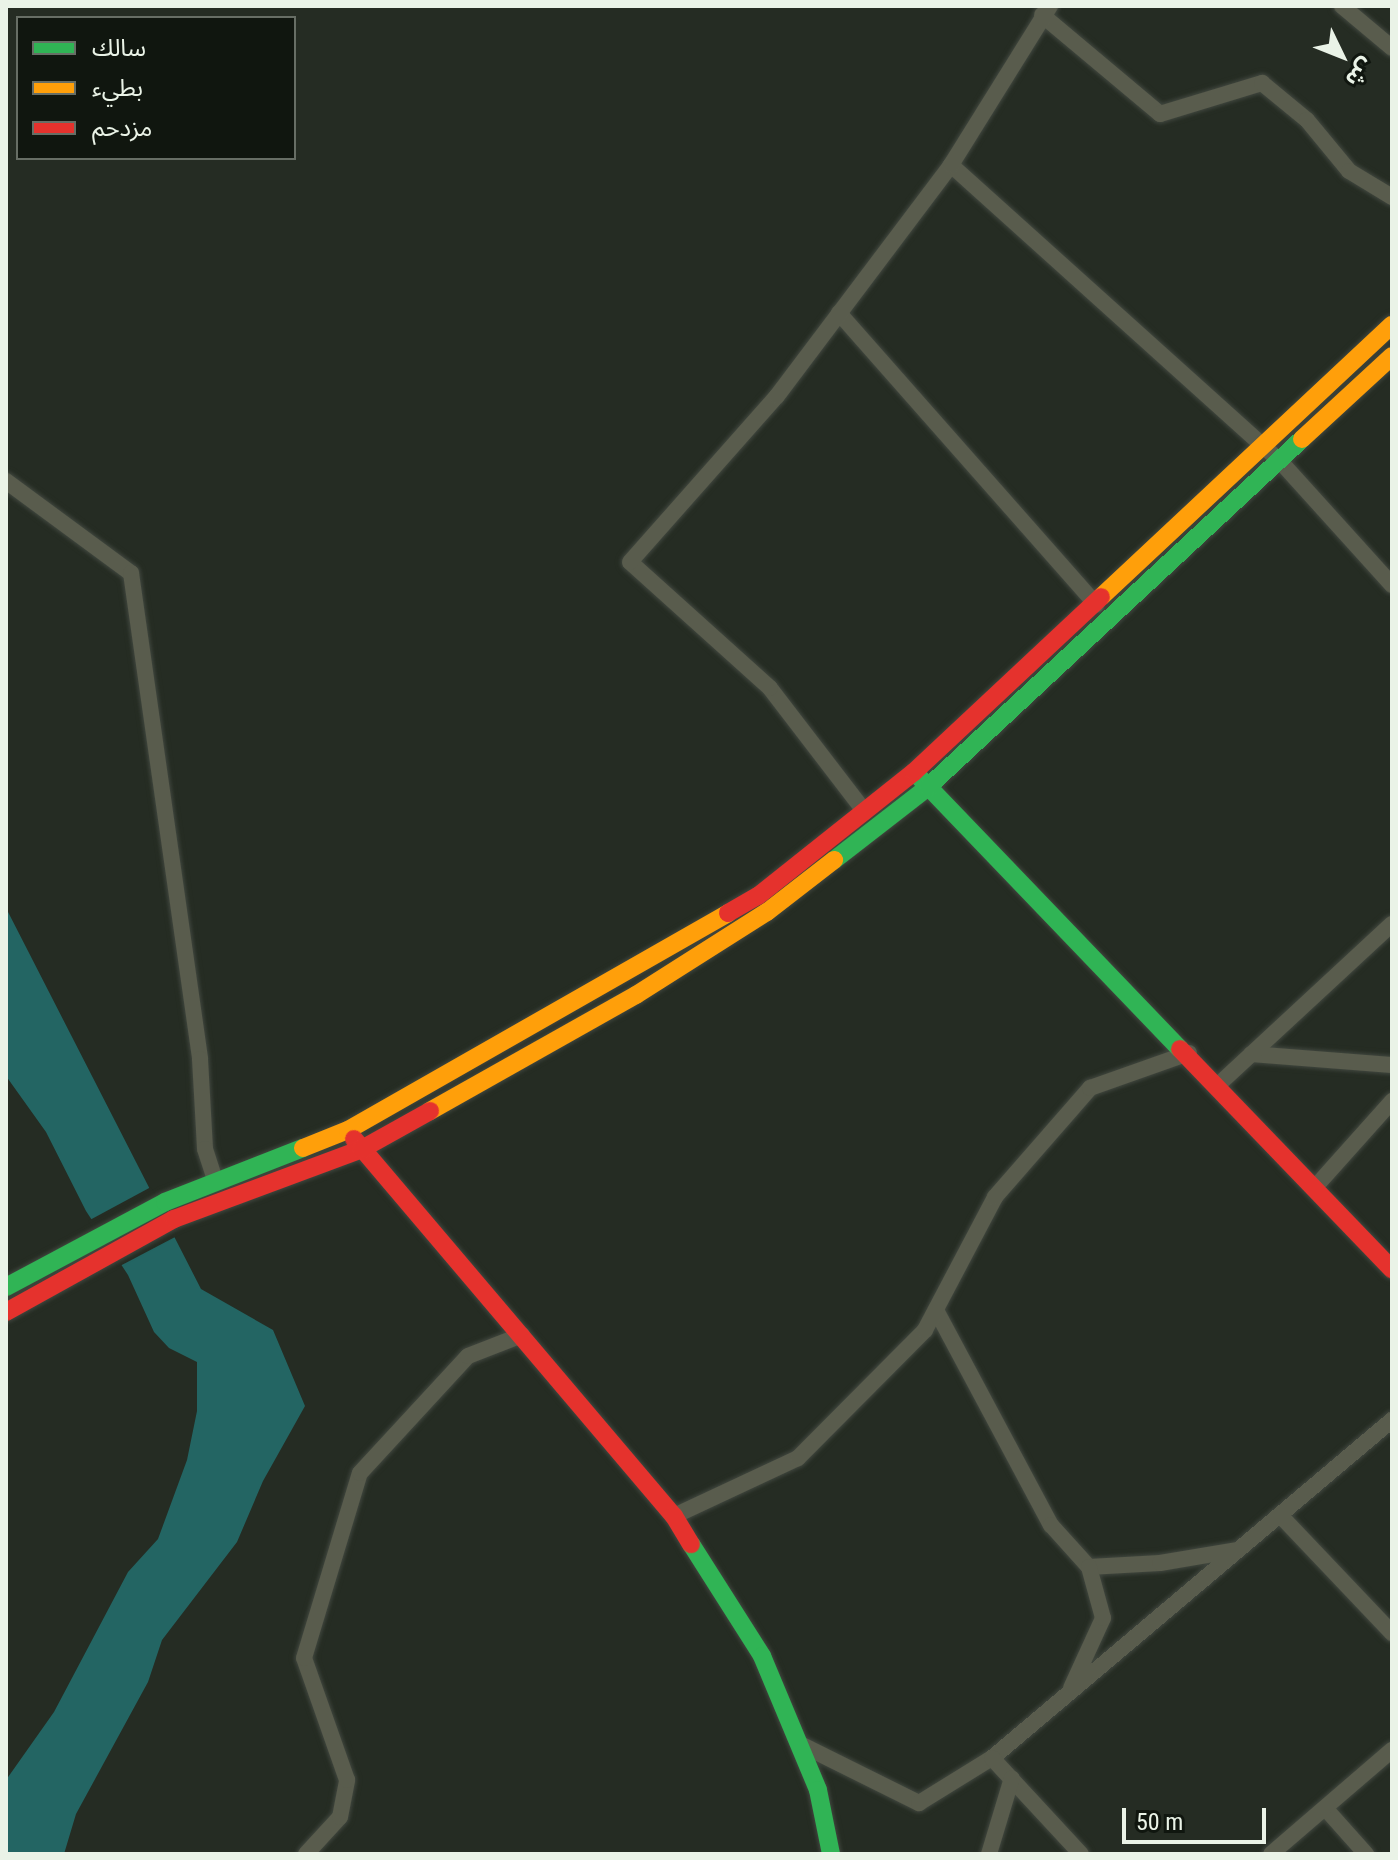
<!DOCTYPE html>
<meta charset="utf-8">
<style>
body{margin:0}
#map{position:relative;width:1398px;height:1860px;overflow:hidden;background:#252c23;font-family:"Roboto Condensed","Noto Sans Arabic",sans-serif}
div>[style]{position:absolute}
.water>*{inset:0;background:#236563}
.pier>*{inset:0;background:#252c23}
.roads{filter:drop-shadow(0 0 2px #41473f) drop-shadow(0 0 2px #41473f)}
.street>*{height:16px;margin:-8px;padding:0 8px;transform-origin:8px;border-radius:8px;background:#595c4d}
.fast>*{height:18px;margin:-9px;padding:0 9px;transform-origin:9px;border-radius:9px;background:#30b455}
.slow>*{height:18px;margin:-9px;padding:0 9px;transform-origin:9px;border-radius:9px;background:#ff9f0a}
.jam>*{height:18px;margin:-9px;padding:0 9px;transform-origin:9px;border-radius:9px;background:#e5322d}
span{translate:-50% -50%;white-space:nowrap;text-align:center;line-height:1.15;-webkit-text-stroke:8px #10160f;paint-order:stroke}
.frame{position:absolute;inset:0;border:8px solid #eaf3e7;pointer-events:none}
.legend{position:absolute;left:16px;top:16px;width:280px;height:144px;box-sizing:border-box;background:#10160f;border:2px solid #676e65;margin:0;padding:10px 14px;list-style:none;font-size:24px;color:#eaf3e7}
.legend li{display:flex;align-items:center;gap:16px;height:40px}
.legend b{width:40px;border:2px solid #676e65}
.north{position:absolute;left:1302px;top:16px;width:80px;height:80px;-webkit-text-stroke:6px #10160f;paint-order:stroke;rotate:133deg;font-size:22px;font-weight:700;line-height:32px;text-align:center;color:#eaf3e7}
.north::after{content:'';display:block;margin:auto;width:28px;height:36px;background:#eaf3e7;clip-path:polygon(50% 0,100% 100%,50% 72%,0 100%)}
.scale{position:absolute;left:1122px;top:1808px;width:144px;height:36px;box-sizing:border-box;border:4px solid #eaf3e7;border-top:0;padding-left:10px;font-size:24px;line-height:28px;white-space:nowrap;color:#eaf3e7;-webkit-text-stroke:6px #10160f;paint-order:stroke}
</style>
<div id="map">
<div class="water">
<div style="clip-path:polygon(6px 908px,201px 1289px,273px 1330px,305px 1406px,263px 1481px,237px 1542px,162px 1640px,148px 1682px,76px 1814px,64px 1854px,6px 1854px,6px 1780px,54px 1712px,128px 1572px,158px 1539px,187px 1460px,197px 1411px,197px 1362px,169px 1348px,154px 1332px,128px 1275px,86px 1211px,46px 1132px,6px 1076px)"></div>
</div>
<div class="pier">
<div style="clip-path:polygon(151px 1187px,177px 1236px,118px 1267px,88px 1221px)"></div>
</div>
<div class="roads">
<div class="street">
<div style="left:1342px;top:6px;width:65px;rotate:40deg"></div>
<div style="left:1042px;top:15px;width:154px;rotate:40deg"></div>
<div style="left:1160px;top:114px;width:107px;rotate:-16.9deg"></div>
<div style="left:1262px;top:83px;width:58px;rotate:39.4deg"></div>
<div style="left:1307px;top:120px;width:66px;rotate:50.5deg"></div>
<div style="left:1349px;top:171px;width:50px;rotate:31.2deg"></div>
<div style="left:951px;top:165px;width:443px;rotate:42deg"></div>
<div style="left:1280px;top:461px;width:167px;rotate:47.9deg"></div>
<div style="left:839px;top:313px;width:389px;rotate:48.6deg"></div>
<div style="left:6px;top:481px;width:155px;rotate:36.4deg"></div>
<div style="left:131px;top:573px;width:491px;rotate:81.9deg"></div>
<div style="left:200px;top:1059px;width:90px;rotate:86.8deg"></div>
<div style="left:205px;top:1149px;width:33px;rotate:72deg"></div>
<div style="left:865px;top:812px;width:156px;rotate:-127.5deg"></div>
<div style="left:770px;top:688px;width:188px;rotate:-138deg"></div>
<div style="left:630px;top:562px;width:222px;rotate:-48.5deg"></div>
<div style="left:777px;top:396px;width:289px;rotate:-53deg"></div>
<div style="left:951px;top:165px;width:187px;rotate:-58.1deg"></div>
<div style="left:1251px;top:1054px;width:141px;rotate:4.5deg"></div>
<div style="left:1218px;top:1085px;width:237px;rotate:-42.8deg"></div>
<div style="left:1317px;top:1185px;width:113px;rotate:-48.2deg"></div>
<div style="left:936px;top:1310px;width:244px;rotate:61.9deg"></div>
<div style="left:1051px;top:1525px;width:57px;rotate:47.9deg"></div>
<div style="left:1089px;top:1567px;width:71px;rotate:-3.2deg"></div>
<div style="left:1160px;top:1563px;width:79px;rotate:-9.5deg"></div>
<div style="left:1280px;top:1515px;width:163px;rotate:46.5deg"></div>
<div style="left:674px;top:1516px;width:137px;rotate:-25.1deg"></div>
<div style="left:798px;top:1458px;width:180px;rotate:-45.2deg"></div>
<div style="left:925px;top:1330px;width:150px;rotate:-62.2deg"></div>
<div style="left:995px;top:1197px;width:145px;rotate:-48.9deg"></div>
<div style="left:1090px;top:1088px;width:105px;rotate:-19.5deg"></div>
<div style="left:1071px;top:1688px;width:77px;rotate:-65.4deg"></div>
<div style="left:1103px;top:1618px;width:53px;rotate:-105.4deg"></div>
<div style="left:802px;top:1745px;width:131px;rotate:26.4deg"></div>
<div style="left:919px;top:1803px;width:86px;rotate:-31.7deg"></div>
<div style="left:992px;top:1758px;width:524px;rotate:-40.2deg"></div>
<div style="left:992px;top:1758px;width:131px;rotate:47.2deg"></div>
<div style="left:1325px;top:1808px;width:62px;rotate:48.3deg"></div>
<div style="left:306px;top:1854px;width:50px;rotate:-47.4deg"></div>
<div style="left:340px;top:1817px;width:38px;rotate:-79deg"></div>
<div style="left:347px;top:1780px;width:129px;rotate:-109.4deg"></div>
<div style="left:304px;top:1658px;width:193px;rotate:-73.2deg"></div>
<div style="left:360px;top:1473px;width:159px;rotate:-47.3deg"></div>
<div style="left:468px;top:1356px;width:58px;rotate:-21.3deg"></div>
<div style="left:989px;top:1854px;width:79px;rotate:-73.2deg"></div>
<div style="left:1271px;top:1854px;width:160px;rotate:-40.7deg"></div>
</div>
<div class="fast">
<div style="left:919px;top:777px;width:377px;rotate:46.2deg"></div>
<div style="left:834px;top:860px;width:119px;rotate:-37.8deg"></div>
<div style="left:928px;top:787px;width:511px;rotate:-42.94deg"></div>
<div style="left:6px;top:1287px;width:180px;rotate:-28.1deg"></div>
<div style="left:165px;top:1202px;width:148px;rotate:-21.4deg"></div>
<div style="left:691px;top:1544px;width:133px;rotate:57.6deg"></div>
<div style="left:762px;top:1656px;width:145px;rotate:67.3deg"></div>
<div style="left:818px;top:1790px;width:65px;rotate:78.5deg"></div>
</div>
<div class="slow">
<div style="left:1302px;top:439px;width:122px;rotate:-42.7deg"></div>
<div style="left:1101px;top:597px;width:398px;rotate:-43.1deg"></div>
<div style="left:430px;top:1111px;width:236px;rotate:-29.4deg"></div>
<div style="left:636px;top:995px;width:155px;rotate:-32.4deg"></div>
<div style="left:767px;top:912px;width:85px;rotate:-37.8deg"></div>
<div style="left:303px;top:1148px;width:48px;rotate:-21.8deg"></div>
<div style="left:348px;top:1130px;width:438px;rotate:-29.7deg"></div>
</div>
<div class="jam">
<div style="left:728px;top:913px;width:34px;rotate:-30deg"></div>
<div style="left:758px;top:896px;width:199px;rotate:-38.5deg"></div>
<div style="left:914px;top:772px;width:256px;rotate:-43.1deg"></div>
<div style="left:1180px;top:1049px;width:306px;rotate:46.1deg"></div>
<div style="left:354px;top:1139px;width:494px;rotate:49.7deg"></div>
<div style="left:674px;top:1516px;width:33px;rotate:59deg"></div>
<div style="left:6px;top:1312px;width:192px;rotate:-29deg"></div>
<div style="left:174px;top:1219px;width:201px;rotate:-20.4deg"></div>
<div style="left:362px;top:1149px;width:78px;rotate:-29.2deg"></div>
</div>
</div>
<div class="frame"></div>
<ul class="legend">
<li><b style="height:10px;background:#30b455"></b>سالك</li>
<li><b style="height:10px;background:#ff9f0a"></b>بطيء</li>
<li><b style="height:10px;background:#e5322d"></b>مزدحم</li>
</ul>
<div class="north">ش</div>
<div class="scale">50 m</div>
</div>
